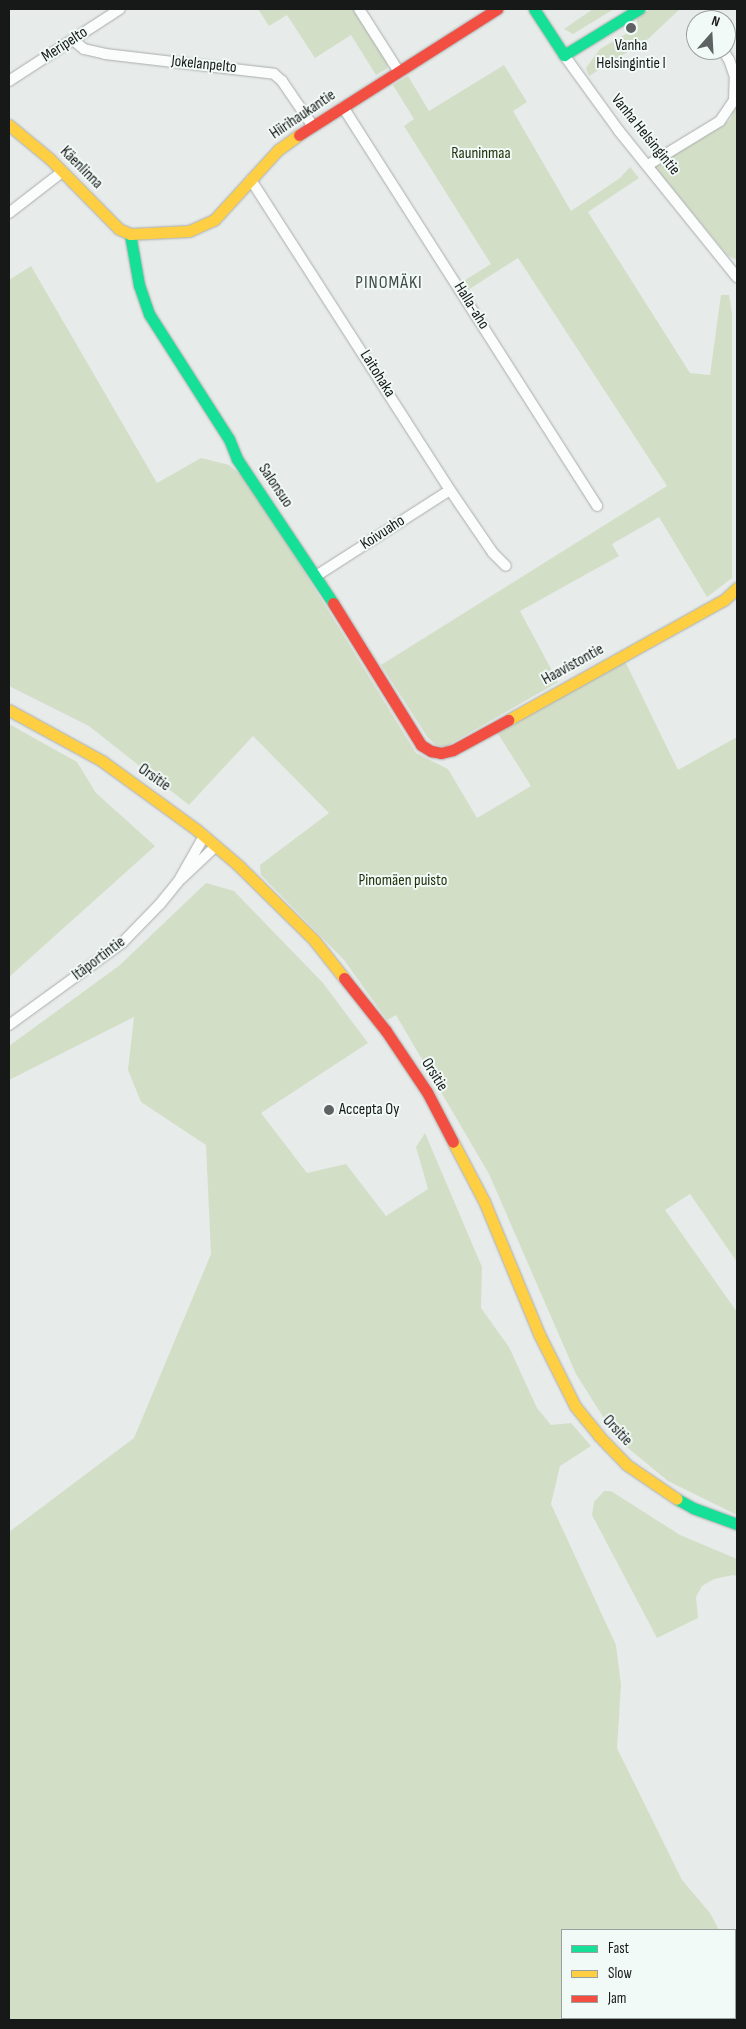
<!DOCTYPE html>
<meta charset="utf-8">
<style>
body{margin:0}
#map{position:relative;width:746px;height:2029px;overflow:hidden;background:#e7ebea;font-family:"Sofia Sans Condensed",sans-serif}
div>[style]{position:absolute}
.green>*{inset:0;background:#d3dec7}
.roads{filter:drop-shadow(0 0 1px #a9adac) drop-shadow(0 0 1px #a9adac)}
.street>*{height:10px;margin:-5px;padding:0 5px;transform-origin:5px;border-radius:5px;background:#fbfcfc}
.fast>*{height:11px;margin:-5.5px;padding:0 5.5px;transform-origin:5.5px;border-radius:5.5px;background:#16e098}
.slow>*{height:11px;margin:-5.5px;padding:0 5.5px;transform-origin:5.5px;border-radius:5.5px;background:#ffcf43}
.jam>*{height:11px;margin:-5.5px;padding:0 5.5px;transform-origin:5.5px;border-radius:5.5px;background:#f24e42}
.dots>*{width:14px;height:14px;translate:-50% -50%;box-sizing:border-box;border:2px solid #f2faf8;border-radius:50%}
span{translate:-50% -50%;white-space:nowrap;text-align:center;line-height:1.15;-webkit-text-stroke:4px #f2faf8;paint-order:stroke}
.street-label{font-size:16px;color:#161918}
.poi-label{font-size:16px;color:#161918}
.left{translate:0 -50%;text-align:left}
.park-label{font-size:16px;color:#24310b}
.neighbourhood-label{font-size:18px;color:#424947;letter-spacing:1px}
.frame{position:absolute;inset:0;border:10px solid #161918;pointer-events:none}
.legend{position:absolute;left:561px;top:1929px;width:175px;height:90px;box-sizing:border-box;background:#f2faf8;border:1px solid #9aa09e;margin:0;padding:6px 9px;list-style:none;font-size:15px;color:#161918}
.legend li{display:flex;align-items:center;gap:10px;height:25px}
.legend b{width:25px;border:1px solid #9aa09e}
.north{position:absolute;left:686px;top:10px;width:50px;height:50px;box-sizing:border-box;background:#f2faf8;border:1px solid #9aa09e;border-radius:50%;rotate:19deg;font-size:14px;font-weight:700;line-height:20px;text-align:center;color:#161918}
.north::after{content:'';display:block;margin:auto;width:18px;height:22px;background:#5f6262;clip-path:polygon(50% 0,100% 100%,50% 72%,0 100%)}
</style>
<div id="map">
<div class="green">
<div style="clip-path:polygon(258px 9px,353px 9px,386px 60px,388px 68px,376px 75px,351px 35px,315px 58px,287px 15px,269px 26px)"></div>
<div style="clip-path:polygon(593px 9px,614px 9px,573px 34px,564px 29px)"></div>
<div style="clip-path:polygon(651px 9px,680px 9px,648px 39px,589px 76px,586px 68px,600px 49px,638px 27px,636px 17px)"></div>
<div style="clip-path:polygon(504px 65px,527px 102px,513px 111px,571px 211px,620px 178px,630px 167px,639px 178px,588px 212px,690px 373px,710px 375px,721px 295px,729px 295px,732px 313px,732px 578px,707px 597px,659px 517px,612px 544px,619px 556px,520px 611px,558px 682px,445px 747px,436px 745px,428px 738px,381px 665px,667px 486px,518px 258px,468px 290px,462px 282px,491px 264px,404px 126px,414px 119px,393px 85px,408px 76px,429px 111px)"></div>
<div style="clip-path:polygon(737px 103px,737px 260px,728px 256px,655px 167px,730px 120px)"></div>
<div style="clip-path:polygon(31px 266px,157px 483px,201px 458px,229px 465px,249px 482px,416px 753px,448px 769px,477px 818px,531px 786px,497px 732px,625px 661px,678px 770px,737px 737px,737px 1262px,690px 1194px,665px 1210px,737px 1312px,737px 1515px,668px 1481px,617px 1439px,576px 1374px,489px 1174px,396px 1015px,387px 1020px,344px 960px,261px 875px,260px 865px,329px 813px,253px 736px,189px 805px,89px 726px,9px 686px,9px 280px)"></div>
<div style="clip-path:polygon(9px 724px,77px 762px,96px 793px,155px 846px,9px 977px)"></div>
<div style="clip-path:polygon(206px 883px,234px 891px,323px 983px,368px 1043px,261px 1113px,307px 1173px,346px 1164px,386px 1216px,428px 1189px,416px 1147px,425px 1133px,482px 1267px,481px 1308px,509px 1347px,537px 1408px,551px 1425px,571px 1423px,591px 1446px,560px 1466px,551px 1504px,616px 1645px,621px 1685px,617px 1748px,682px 1880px,710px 1913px,719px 1930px,562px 1930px,562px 2018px,735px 2018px,735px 1960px,737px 1965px,737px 2020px,9px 2020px,9px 1532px,134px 1438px,211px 1254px,206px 1145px,141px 1102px,128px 1070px,134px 1017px,9px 1080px,9px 1046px,120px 965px)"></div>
<div style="clip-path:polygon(604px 1491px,611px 1491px,680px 1535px,737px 1559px,737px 1576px,733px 1575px,714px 1579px,702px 1586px,696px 1597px,698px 1618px,657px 1638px,592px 1515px,594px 1502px)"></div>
</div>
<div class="roads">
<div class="street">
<div style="left:359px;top:9px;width:75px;rotate:57.6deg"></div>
<div style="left:73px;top:40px;width:14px;rotate:39deg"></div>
<div style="left:84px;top:49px;width:22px;rotate:13deg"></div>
<div style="left:105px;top:54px;width:170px;rotate:6.7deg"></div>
<div style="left:274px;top:74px;width:11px;rotate:41deg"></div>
<div style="left:282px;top:81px;width:53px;rotate:55.7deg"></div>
<div style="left:564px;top:55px;width:94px;rotate:54.1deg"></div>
<div style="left:619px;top:131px;width:188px;rotate:51.1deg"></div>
<div style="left:9px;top:81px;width:132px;rotate:-33deg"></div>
<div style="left:343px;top:107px;width:473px;rotate:57.5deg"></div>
<div style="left:648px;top:165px;width:84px;rotate:-31.4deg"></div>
<div style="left:720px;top:121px;width:25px;rotate:-56deg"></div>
<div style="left:734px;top:100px;width:23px;rotate:-88deg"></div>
<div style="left:735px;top:77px;width:18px;rotate:-109deg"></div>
<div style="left:729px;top:60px;width:12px;rotate:-121deg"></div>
<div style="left:251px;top:180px;width:368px;rotate:57.3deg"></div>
<div style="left:450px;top:490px;width:76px;rotate:55.7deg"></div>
<div style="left:493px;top:553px;width:18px;rotate:45deg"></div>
<div style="left:9px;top:213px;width:67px;rotate:-37.7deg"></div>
<div style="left:316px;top:576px;width:159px;rotate:-32.7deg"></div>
<div style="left:181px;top:879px;width:48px;rotate:-43.3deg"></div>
<div style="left:9px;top:1025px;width:140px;rotate:-36deg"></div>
<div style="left:122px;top:943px;width:54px;rotate:-45.7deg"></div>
<div style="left:160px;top:904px;width:28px;rotate:-51deg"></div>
<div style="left:178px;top:882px;width:53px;rotate:-60.5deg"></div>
</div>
<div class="fast">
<div style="left:534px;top:9px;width:55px;rotate:56.9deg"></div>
<div style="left:564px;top:55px;width:88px;rotate:-31.5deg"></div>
<div style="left:130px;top:234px;width:52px;rotate:80deg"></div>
<div style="left:139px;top:285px;width:31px;rotate:71deg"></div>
<div style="left:149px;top:314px;width:148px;rotate:57.4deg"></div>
<div style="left:229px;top:439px;width:22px;rotate:68deg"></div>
<div style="left:237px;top:459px;width:173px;rotate:56.3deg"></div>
<div style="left:677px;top:1499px;width:18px;rotate:29deg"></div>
<div style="left:693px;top:1508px;width:47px;rotate:20deg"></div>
</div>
<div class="slow">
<div style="left:9px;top:125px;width:53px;rotate:39.7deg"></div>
<div style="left:50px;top:159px;width:98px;rotate:45.4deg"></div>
<div style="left:119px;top:229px;width:12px;rotate:24deg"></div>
<div style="left:130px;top:234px;width:59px;rotate:-2.9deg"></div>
<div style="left:189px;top:231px;width:27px;rotate:-24deg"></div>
<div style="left:214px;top:220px;width:95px;rotate:-47.6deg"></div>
<div style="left:278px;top:150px;width:26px;rotate:-36deg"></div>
<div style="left:9px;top:710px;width:106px;rotate:28.7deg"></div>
<div style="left:102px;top:761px;width:117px;rotate:36deg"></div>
<div style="left:197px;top:830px;width:52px;rotate:40.4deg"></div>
<div style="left:237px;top:864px;width:108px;rotate:44.6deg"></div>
<div style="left:314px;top:940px;width:48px;rotate:51.7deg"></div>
<div style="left:508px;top:720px;width:247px;rotate:-29.1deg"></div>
<div style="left:724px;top:600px;width:18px;rotate:-43deg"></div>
<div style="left:453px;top:1142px;width:67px;rotate:62.3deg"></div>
<div style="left:484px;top:1201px;width:144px;rotate:67.5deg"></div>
<div style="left:539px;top:1334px;width:80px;rotate:63.4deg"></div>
<div style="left:575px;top:1406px;width:38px;rotate:51deg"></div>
<div style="left:599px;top:1436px;width:40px;rotate:46deg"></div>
<div style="left:627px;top:1465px;width:60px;rotate:34.2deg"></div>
</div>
<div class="jam">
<div style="left:299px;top:135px;width:235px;rotate:-32.5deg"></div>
<div style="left:333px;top:603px;width:167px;rotate:58.2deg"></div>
<div style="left:421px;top:745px;width:12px;rotate:31deg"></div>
<div style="left:431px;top:751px;width:10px;rotate:11deg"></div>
<div style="left:441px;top:753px;width:12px;rotate:-14deg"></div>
<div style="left:453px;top:750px;width:63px;rotate:-28.6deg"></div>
<div style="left:344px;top:978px;width:68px;rotate:51.6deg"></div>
<div style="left:386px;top:1031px;width:73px;rotate:56.1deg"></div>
<div style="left:427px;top:1092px;width:56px;rotate:62.5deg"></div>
</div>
</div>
<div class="dots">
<div style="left:631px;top:28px;background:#5f6262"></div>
<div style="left:329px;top:1110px;background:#5f6262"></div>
</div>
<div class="street-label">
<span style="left:65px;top:45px;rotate:-33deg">Meripelto</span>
<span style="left:204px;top:65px;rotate:6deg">Jokelanpelto</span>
<span style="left:303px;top:115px;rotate:-34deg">Hiirihaukantie</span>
<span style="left:645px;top:135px;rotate:51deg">Vanha Helsingintie</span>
<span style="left:81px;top:168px;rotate:45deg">Käenlinna</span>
<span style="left:471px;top:306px;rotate:58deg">Halla-aho</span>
<span style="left:377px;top:374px;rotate:58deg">Laitohaka</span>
<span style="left:275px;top:486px;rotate:56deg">Salonsuo</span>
<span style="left:383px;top:533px;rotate:-33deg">Koivuaho</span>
<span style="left:573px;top:665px;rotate:-29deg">Haavistontie</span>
<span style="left:154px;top:778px;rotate:35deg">Orsitie</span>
<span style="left:99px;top:959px;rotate:-37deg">Itäportintie</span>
<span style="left:434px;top:1075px;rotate:58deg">Orsitie</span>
<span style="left:617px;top:1431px;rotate:47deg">Orsitie</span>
</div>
<div class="poi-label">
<span style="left:631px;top:55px">Vanha<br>Helsingintie I</span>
<span class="left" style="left:339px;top:1110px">Accepta Oy</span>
</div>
<div class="park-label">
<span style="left:481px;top:154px">Rauninmaa</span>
<span style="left:403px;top:881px">Pinomäen puisto</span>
</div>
<div class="neighbourhood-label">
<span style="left:389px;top:283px">PINOMÄKI</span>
</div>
<div class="frame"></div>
<ul class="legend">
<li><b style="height:6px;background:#16e098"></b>Fast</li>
<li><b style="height:6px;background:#ffcf43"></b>Slow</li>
<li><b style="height:6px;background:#f24e42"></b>Jam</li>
</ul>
<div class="north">N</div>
</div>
